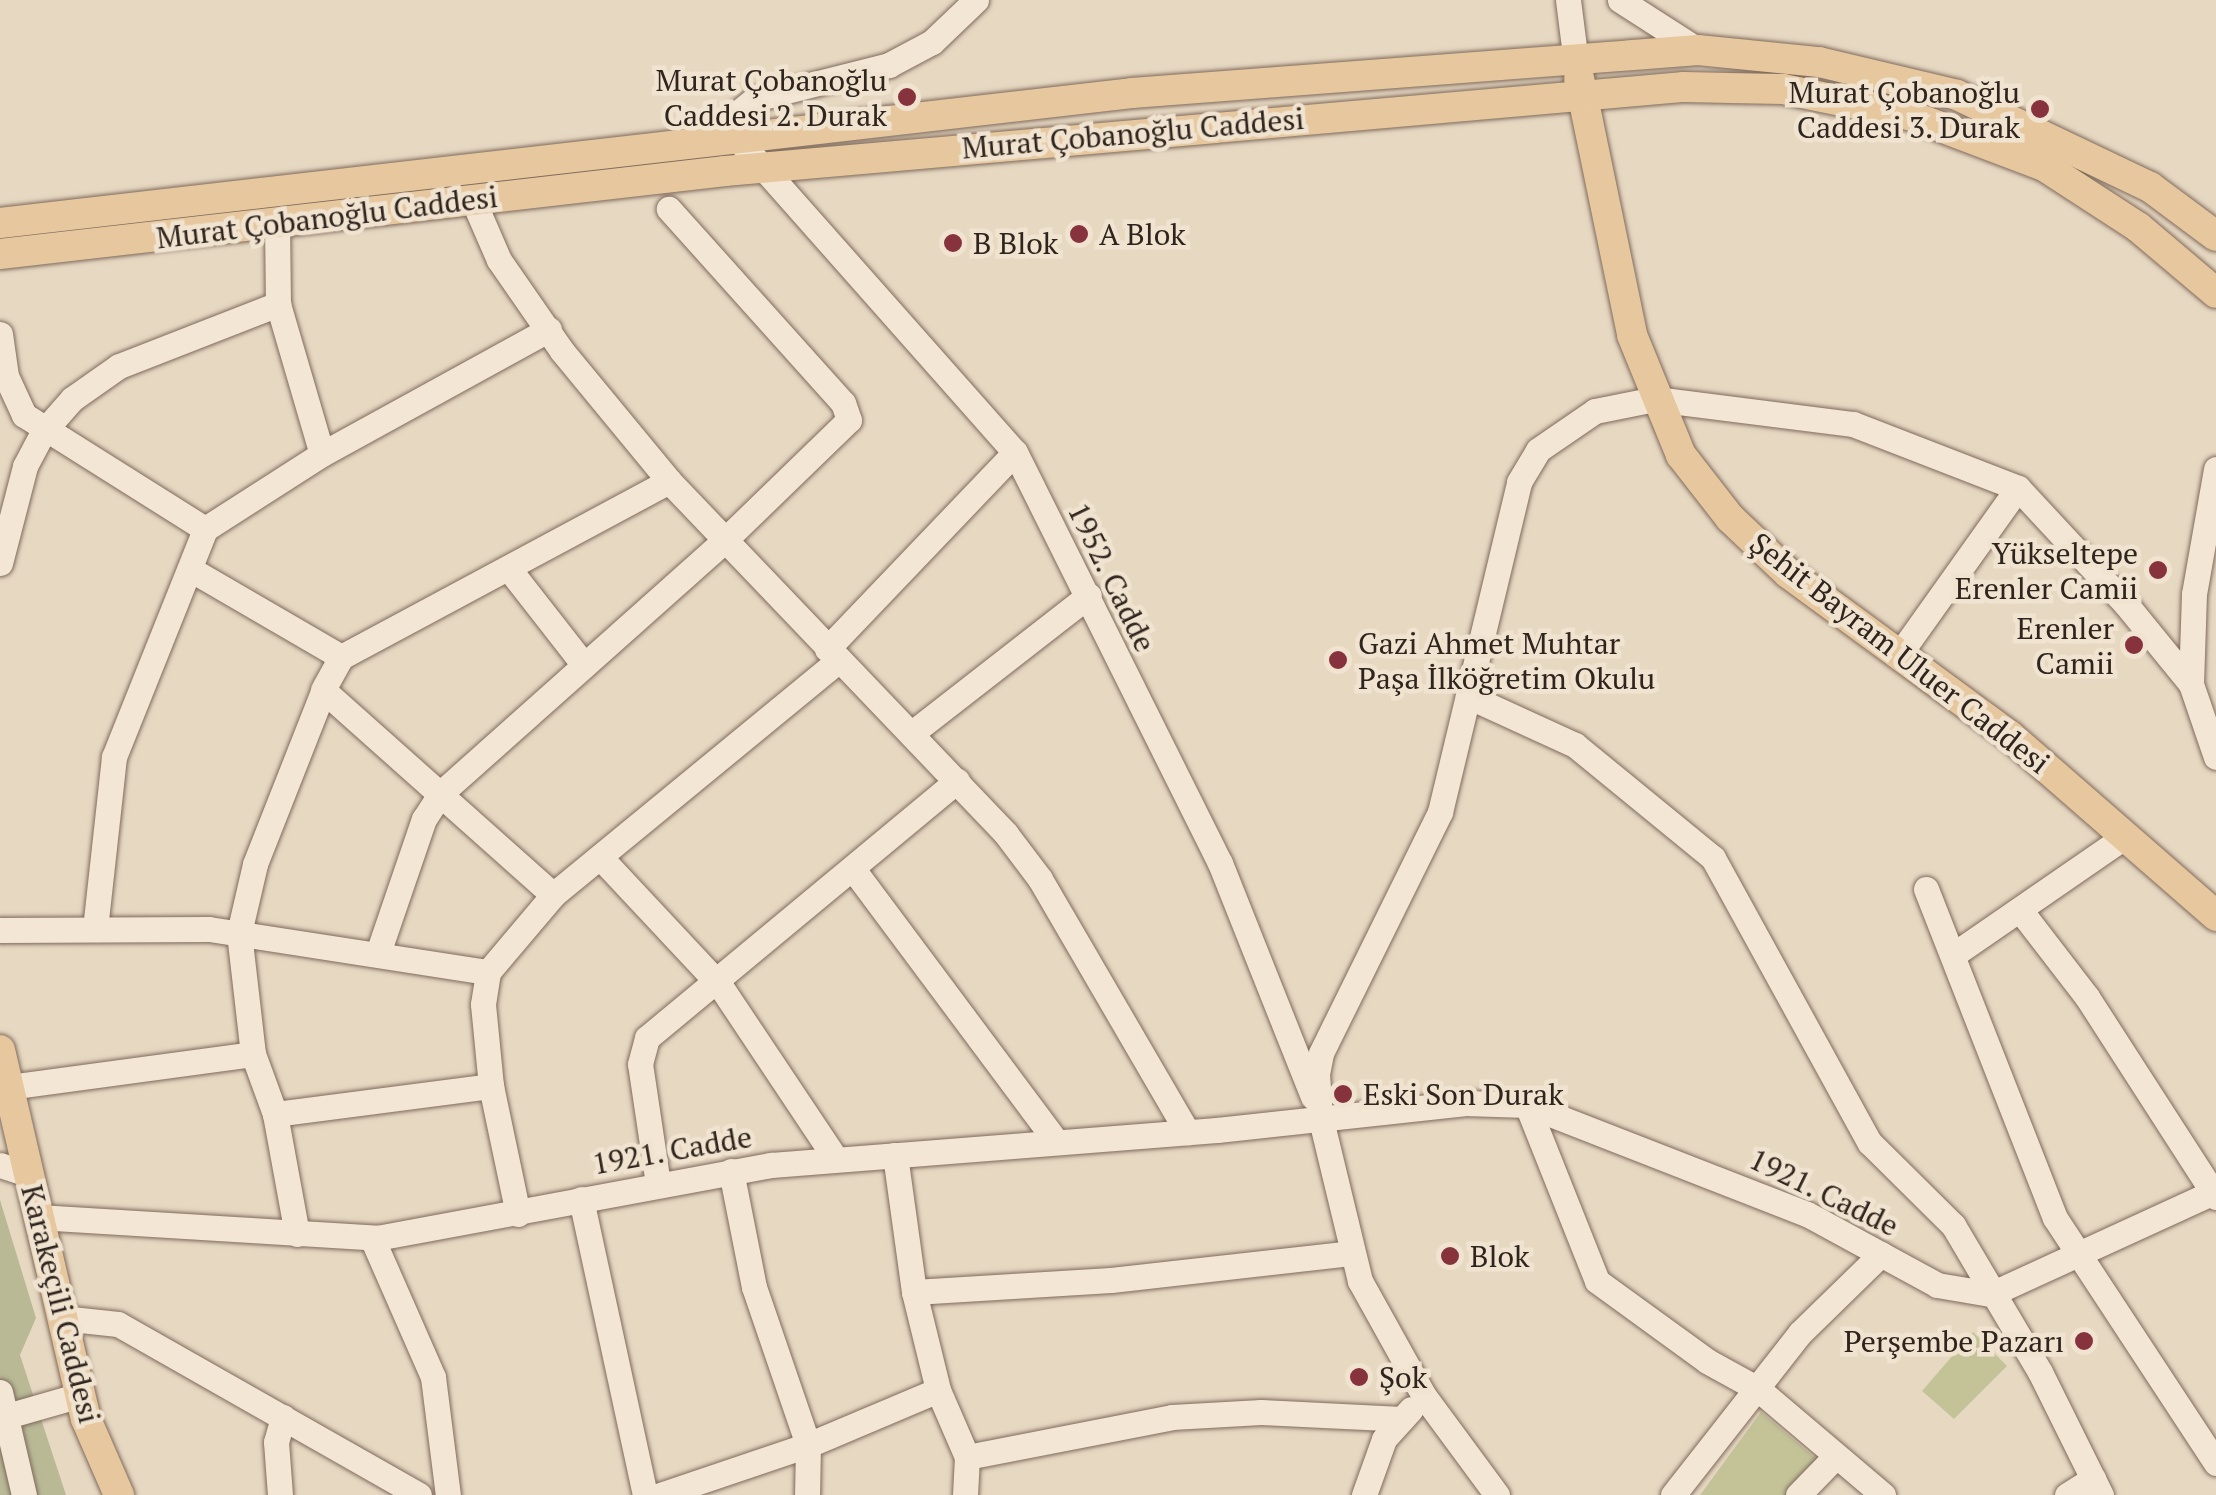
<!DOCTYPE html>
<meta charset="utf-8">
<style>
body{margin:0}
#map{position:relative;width:2216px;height:1495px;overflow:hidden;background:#e7d8c2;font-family:"PT Serif",serif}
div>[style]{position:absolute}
.green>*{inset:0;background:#c4c398}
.cemetery>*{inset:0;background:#b9b996}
.roads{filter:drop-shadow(0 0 2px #7f6a5c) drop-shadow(0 0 2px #7f6a5c)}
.minor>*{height:25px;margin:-12.5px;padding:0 12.5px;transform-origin:12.5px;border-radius:12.5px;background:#f3e6d4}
.major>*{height:30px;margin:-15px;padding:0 15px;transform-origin:15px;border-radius:15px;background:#e6c79e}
.dots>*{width:28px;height:28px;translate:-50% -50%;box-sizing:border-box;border:5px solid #f0e3d0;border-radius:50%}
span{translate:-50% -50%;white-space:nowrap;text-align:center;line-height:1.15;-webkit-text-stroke:9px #f0e3d0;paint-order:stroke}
.poi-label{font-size:30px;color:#30251e}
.right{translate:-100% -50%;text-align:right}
.left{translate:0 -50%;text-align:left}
.street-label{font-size:30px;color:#30251e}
</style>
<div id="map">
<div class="green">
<div style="clip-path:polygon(1973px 1332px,2007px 1366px,1954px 1419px,1922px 1391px)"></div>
<div style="clip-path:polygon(1761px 1412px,1820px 1462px,1788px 1495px,1700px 1495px)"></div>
</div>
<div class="cemetery">
<div style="clip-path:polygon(0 1200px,36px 1318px,20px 1355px,66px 1495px,0 1495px)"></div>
</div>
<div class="roads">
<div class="minor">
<div style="left:976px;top:0;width:61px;rotate:136.3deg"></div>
<div style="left:932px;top:42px;width:49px;rotate:151.9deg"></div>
<div style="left:889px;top:65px;width:138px;rotate:165.8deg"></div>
<div style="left:755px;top:99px;width:27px;rotate:141deg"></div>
<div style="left:734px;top:116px;width:20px;rotate:87deg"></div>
<div style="left:735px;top:136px;width:422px;rotate:48.5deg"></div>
<div style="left:1015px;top:452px;width:459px;rotate:63.5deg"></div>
<div style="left:1220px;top:863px;width:252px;rotate:68.3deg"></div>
<div style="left:1568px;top:0;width:55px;rotate:82.7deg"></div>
<div style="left:1620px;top:0;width:93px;rotate:32.7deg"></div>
<div style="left:473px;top:200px;width:65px;rotate:66.6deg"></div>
<div style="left:499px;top:260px;width:111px;rotate:55.3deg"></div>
<div style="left:562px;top:351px;width:168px;rotate:50.5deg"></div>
<div style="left:669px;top:481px;width:488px;rotate:46.3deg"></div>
<div style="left:1006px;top:834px;width:56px;rotate:52.9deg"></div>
<div style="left:1040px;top:879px;width:293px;rotate:59.8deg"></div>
<div style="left:277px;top:223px;width:81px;rotate:89.3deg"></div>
<div style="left:278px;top:304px;width:156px;rotate:73.7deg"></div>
<div style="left:0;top:334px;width:42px;rotate:81.9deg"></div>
<div style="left:6px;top:376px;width:43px;rotate:65.2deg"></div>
<div style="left:24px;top:415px;width:214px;rotate:32.2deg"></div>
<div style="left:0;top:563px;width:100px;rotate:-75.5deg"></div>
<div style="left:25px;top:466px;width:38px;rotate:-62deg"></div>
<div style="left:43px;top:432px;width:44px;rotate:-48.7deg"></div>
<div style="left:72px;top:399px;width:57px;rotate:-35.1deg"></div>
<div style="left:119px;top:366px;width:171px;rotate:-21.3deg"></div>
<div style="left:190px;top:569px;width:175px;rotate:30.2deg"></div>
<div style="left:509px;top:569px;width:122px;rotate:52deg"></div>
<div style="left:827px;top:649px;width:272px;rotate:-46.3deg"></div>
<div style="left:1898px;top:656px;width:206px;rotate:-54.5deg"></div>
<div style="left:2191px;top:684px;width:90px;rotate:-88.1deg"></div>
<div style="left:2194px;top:594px;width:127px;rotate:-80deg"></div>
<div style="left:323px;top:690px;width:308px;rotate:41.7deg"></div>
<div style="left:1468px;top:696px;width:118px;rotate:24.6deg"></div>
<div style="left:1575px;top:745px;width:178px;rotate:39.3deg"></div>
<div style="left:1713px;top:858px;width:325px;rotate:61.2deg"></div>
<div style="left:1870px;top:1143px;width:117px;rotate:44.7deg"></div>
<div style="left:1953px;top:1225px;width:171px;rotate:59.4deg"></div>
<div style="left:2040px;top:1372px;width:137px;rotate:63.6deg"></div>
<div style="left:912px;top:733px;width:224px;rotate:-37.9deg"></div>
<div style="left:600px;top:857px;width:174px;rotate:46.9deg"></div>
<div style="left:719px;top:984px;width:209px;rotate:56.3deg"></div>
<div style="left:853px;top:869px;width:339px;rotate:53.3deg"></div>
<div style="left:1926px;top:889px;width:353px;rotate:68.6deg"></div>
<div style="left:2055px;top:1218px;width:293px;rotate:56.7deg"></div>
<div style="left:2020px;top:910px;width:110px;rotate:52.4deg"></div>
<div style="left:2087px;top:997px;width:238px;rotate:57.2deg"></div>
<div style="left:95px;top:929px;width:173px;rotate:-83.7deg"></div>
<div style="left:114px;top:757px;width:245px;rotate:-68.2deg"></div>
<div style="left:205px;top:529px;width:139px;rotate:-32.7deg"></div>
<div style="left:322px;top:454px;width:259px;rotate:-28.8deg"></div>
<div style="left:0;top:930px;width:209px;rotate:-0.3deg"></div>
<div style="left:209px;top:929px;width:282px;rotate:8.8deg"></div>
<div style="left:378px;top:953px;width:142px;rotate:-71.1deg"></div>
<div style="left:424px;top:819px;width:31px;rotate:-57deg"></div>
<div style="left:441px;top:793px;width:382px;rotate:-41.7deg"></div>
<div style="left:726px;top:539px;width:171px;rotate:-44.1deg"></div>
<div style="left:849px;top:420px;width:18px;rotate:-109deg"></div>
<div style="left:843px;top:403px;width:261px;rotate:-131.9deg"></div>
<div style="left:1953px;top:955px;width:211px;rotate:-34.6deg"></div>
<div style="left:9px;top:1087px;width:246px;rotate:-7.7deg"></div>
<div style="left:1527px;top:1105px;width:189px;rotate:68.3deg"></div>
<div style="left:1597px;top:1281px;width:136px;rotate:36deg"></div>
<div style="left:1707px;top:1361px;width:58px;rotate:28.8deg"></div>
<div style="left:1758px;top:1389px;width:164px;rotate:40.3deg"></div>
<div style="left:275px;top:1114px;width:218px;rotate:-7.4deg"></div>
<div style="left:895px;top:1155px;width:138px;rotate:82.1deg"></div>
<div style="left:914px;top:1292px;width:101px;rotate:76.2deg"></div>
<div style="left:938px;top:1390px;width:73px;rotate:66.6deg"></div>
<div style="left:967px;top:1457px;width:38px;rotate:93deg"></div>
<div style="left:0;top:1165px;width:29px;rotate:18deg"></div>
<div style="left:731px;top:1171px;width:118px;rotate:78.8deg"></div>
<div style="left:754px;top:1287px;width:167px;rotate:71.1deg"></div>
<div style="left:808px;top:1445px;width:50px;rotate:91.1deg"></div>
<div style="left:658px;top:1184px;width:121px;rotate:-98.5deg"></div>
<div style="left:640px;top:1064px;width:27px;rotate:-75deg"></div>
<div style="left:647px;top:1038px;width:403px;rotate:-39.7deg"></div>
<div style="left:581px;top:1199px;width:303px;rotate:77.8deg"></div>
<div style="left:518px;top:1214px;width:131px;rotate:-101.9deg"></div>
<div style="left:491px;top:1086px;width:82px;rotate:-95.6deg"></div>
<div style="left:483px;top:1004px;width:32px;rotate:-81deg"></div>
<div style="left:488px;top:972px;width:101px;rotate:-49.8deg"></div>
<div style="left:553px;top:895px;width:370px;rotate:-39.4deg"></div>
<div style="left:38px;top:1217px;width:340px;rotate:3.5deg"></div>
<div style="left:377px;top:1238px;width:401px;rotate:-10.5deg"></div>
<div style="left:771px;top:1165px;width:447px;rotate:-4.5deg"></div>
<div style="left:1217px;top:1130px;width:248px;rotate:-6.2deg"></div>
<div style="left:1464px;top:1103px;width:63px;rotate:1.8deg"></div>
<div style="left:1527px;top:1105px;width:300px;rotate:21.3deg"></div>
<div style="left:1807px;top:1214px;width:148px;rotate:28.6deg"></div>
<div style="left:1937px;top:1285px;width:55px;rotate:9.5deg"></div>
<div style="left:1991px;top:1294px;width:247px;rotate:-24.6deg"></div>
<div style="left:297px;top:1234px;width:122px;rotate:-100.4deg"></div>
<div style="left:275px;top:1114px;width:64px;rotate:-110.1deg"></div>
<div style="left:253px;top:1054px;width:122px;rotate:-96.6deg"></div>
<div style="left:239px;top:933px;width:71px;rotate:-76.9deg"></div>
<div style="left:255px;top:864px;width:191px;rotate:-68.5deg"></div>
<div style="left:325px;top:686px;width:33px;rotate:-61deg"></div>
<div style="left:341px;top:657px;width:372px;rotate:-28.2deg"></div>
<div style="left:372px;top:1238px;width:152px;rotate:66.3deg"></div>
<div style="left:433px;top:1377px;width:119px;rotate:82.8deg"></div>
<div style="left:914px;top:1292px;width:197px;rotate:-3.5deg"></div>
<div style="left:1111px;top:1280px;width:241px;rotate:-6.4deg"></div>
<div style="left:62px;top:1318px;width:56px;rotate:6.1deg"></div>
<div style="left:118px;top:1324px;width:346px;rotate:29.6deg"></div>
<div style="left:0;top:1392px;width:106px;rotate:76.9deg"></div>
<div style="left:0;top:1418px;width:83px;rotate:-16deg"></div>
<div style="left:967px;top:1457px;width:209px;rotate:-11deg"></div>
<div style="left:1172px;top:1417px;width:89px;rotate:-3.2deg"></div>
<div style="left:1261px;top:1412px;width:141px;rotate:2.8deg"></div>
<div style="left:280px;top:1495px;width:53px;rotate:-94.3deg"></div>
<div style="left:276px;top:1442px;width:26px;rotate:-74deg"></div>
<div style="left:660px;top:1495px;width:156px;rotate:-18.7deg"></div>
<div style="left:808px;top:1445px;width:141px;rotate:-22.9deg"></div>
<div style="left:1364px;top:1495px;width:59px;rotate:-70.3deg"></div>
<div style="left:1384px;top:1439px;width:40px;rotate:-48deg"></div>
<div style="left:1497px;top:1495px;width:123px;rotate:-126.4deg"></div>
<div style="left:1424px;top:1396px;width:132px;rotate:-119.1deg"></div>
<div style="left:1360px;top:1281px;width:170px;rotate:-103.6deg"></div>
<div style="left:1320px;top:1116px;width:42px;rotate:-94.1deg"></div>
<div style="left:1317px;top:1074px;width:21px;rotate:-79deg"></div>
<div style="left:1321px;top:1053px;width:269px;rotate:-63.7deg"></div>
<div style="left:1440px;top:812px;width:339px;rotate:-76.5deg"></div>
<div style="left:1519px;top:482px;width:37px;rotate:-59deg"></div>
<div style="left:1538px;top:450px;width:69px;rotate:-34.4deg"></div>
<div style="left:1595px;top:411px;width:61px;rotate:-11.3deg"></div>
<div style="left:1655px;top:399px;width:200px;rotate:7.2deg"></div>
<div style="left:1853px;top:424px;width:177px;rotate:21.2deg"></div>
<div style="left:2018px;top:488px;width:157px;rotate:47.1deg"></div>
<div style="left:2125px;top:603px;width:104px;rotate:50.8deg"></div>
<div style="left:2191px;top:684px;width:77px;rotate:71.1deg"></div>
<div style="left:1673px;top:1495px;width:206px;rotate:-51.9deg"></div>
<div style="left:1800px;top:1333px;width:113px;rotate:-44.3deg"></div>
<div style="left:1798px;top:1495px;width:53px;rotate:-45.8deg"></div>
<div style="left:2067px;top:1495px;width:31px;rotate:-32deg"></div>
</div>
<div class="major">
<div style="left:1579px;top:78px;width:262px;rotate:78.3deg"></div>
<div style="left:1632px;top:335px;width:130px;rotate:67.8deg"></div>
<div style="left:1681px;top:455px;width:80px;rotate:52.1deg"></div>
<div style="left:1730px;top:518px;width:80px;rotate:43.5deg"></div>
<div style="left:1788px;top:573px;width:275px;rotate:36.3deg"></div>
<div style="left:2010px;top:736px;width:274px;rotate:41.1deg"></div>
<div style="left:0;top:223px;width:1139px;rotate:-6.55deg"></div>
<div style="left:1132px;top:93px;width:568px;rotate:-4.34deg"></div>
<div style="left:1698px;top:50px;width:122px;rotate:5.7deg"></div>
<div style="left:1819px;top:62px;width:142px;rotate:13.4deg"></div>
<div style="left:1957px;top:95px;width:214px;rotate:25.5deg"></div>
<div style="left:2150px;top:187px;width:82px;rotate:36.6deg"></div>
<div style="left:0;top:254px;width:730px;rotate:-6.53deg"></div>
<div style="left:725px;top:171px;width:963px;rotate:-5.01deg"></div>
<div style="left:1684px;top:87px;width:99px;rotate:1.2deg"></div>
<div style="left:1783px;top:89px;width:129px;rotate:11.7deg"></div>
<div style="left:1909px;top:115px;width:144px;rotate:20.7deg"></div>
<div style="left:2044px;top:166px;width:112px;rotate:33deg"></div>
<div style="left:2138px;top:227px;width:102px;rotate:40.2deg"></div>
<div style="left:0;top:1050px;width:379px;rotate:76.9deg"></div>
<div style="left:86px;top:1419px;width:83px;rotate:66.5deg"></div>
</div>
</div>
<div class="dots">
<div style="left:907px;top:97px;background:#86333e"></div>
<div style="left:2040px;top:109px;background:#86333e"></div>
<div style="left:1079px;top:234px;background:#86333e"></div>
<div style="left:953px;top:243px;background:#86333e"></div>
<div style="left:2158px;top:570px;background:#86333e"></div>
<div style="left:2134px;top:645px;background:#86333e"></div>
<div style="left:1338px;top:660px;background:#86333e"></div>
<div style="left:1343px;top:1094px;background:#86333e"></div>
<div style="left:1450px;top:1256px;background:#86333e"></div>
<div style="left:2084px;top:1341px;background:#86333e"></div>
<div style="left:1359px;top:1377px;background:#86333e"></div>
</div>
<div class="poi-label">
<span class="right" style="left:887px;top:97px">Murat Çobanoğlu<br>Caddesi 2. Durak</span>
<span class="right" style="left:2020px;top:109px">Murat Çobanoğlu<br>Caddesi 3. Durak</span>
<span class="left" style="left:1099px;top:234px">A Blok</span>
<span class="left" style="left:973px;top:243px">B Blok</span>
<span class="right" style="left:2138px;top:570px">Yükseltepe<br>Erenler Camii</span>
<span class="right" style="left:2114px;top:645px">Erenler<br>Camii</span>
<span class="left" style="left:1358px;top:660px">Gazi Ahmet Muhtar<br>Paşa İlköğretim Okulu</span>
<span class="left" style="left:1363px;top:1094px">Eski Son Durak</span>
<span class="left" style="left:1470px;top:1256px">Blok</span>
<span class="right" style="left:2064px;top:1341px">Perşembe Pazarı</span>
<span class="left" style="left:1379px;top:1377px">Şok</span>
</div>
<div class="street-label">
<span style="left:1133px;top:133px;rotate:-5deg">Murat Çobanoğlu Caddesi</span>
<span style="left:327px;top:217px;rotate:-7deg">Murat Çobanoğlu Caddesi</span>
<span style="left:1112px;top:577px;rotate:64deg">1952. Cadde</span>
<span style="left:1900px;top:653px;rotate:38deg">Şehit Bayram Uluer Caddesi</span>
<span style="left:672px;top:1150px;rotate:-10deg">1921. Cadde</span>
<span style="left:1824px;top:1192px;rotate:26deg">1921. Cadde</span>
<span style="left:61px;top:1304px;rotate:76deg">Karakeçili Caddesi</span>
</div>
</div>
